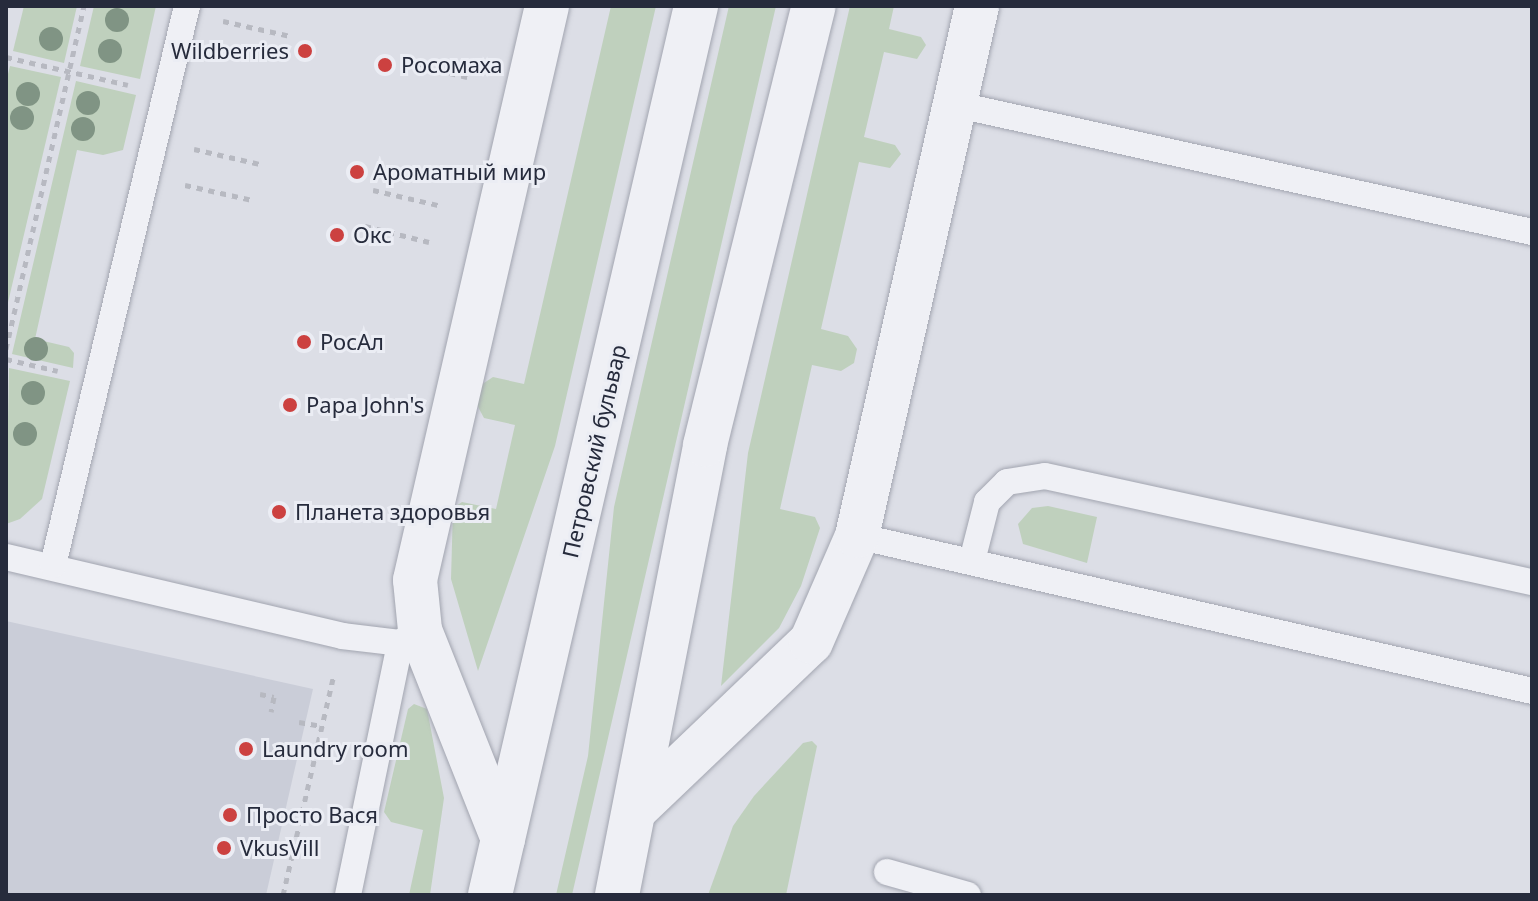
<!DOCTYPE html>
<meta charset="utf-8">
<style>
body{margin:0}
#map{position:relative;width:1538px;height:901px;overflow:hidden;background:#dcdee6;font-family:"Noto Sans",sans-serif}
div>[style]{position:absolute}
.built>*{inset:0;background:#cacdd8}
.green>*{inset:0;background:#bfd0bd}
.path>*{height:5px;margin-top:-2.5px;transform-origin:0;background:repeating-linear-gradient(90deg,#b7b9c1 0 6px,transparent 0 12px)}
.roads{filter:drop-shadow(0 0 2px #a2a5b0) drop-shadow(0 0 2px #a2a5b0)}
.lane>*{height:26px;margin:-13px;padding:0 13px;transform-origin:13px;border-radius:13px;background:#eff0f5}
.street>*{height:44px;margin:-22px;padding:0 22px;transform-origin:22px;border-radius:22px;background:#eff0f5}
.trees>*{width:24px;height:24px;margin:-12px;border-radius:50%;background:#809484}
.dots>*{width:22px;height:22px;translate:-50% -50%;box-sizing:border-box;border:4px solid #ebedf4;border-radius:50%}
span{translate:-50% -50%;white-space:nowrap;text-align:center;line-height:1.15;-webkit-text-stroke:6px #ebedf4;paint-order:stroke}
.poi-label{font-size:22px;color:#262b3c}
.right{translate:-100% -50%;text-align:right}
.left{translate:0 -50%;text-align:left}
.street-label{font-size:22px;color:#262b3c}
.frame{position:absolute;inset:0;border:8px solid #262b3c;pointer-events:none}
</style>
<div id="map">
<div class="built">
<div style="clip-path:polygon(6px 621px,313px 689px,266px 895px,6px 895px)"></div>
</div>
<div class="green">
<div style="clip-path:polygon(24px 6px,77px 6px,64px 63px,13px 51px)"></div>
<div style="clip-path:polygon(94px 6px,156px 6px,140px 79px,80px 66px)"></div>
<div style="clip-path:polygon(611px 6px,656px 6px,555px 446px,478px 671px,451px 579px,453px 508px,462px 502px,496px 509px,515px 425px,484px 418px,477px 405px,481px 385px,493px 377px,524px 384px)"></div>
<div style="clip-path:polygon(729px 6px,776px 6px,572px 895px,556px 895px,588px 756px,614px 507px)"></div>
<div style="clip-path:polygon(850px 6px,894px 6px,889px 29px,921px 37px,926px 45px,917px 59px,884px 52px,864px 137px,895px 145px,901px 154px,890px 168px,859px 162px,821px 329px,848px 336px,857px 349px,854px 363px,841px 371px,812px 365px,780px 509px,815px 517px,820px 528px,801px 586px,779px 628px,721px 686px,748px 453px)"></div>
<div style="clip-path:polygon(10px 66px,61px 77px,6px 311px,6px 82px)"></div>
<div style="clip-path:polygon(76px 81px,136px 95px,123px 150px,103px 155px,77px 150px,35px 339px,69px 347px,74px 353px,73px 368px,12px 354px)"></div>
<div style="clip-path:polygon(9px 368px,70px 381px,42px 499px,20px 519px,6px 524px)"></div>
<div style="clip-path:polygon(1048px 506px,1097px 517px,1087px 563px,1023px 544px,1018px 524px,1032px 508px)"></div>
<div style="clip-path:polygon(414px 704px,427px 709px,444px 798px,430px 895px,409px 895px,423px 830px,391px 822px,384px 812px,408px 709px)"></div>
<div style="clip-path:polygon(812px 741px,817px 746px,786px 895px,708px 895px,733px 826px,754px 796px,803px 743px)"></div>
</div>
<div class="path">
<div style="left:223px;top:21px;width:69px;rotate:12.6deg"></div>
<div style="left:6px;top:57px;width:125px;rotate:12.9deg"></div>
<div style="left:403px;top:62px;width:66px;rotate:13.2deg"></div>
<div style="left:194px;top:149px;width:68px;rotate:12.8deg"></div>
<div style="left:185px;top:185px;width:69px;rotate:12.6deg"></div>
<div style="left:373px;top:190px;width:67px;rotate:13deg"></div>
<div style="left:365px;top:226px;width:66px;rotate:14deg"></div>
<div style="left:6px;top:349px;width:352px;rotate:-77.2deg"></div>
<div style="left:6px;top:359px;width:53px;rotate:13deg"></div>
<div style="left:260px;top:694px;width:14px;rotate:12deg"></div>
<div style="left:274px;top:697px;width:15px;rotate:101deg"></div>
<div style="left:299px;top:722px;width:23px;rotate:10deg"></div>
<div style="left:283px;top:895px;width:227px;rotate:-77deg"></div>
</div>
<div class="roads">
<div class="lane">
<div style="left:954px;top:104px;width:592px;rotate:12.49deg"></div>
<div style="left:857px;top:536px;width:693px;rotate:12.93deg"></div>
<div style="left:6px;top:557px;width:345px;rotate:13.2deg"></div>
<div style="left:342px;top:636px;width:58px;rotate:6.9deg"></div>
<div style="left:400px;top:643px;width:24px;rotate:-33deg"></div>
<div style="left:972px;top:561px;width:61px;rotate:-75.7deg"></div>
<div style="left:987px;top:502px;width:28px;rotate:-45deg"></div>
<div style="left:1007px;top:482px;width:38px;rotate:-9deg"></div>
<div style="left:1045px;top:476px;width:498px;rotate:12.3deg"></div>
<div style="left:53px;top:565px;width:575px;rotate:-76.52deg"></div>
<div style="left:887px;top:872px;width:84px;rotate:15.9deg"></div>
<div style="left:348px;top:895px;width:257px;rotate:-78.3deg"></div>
</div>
<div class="street">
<div style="left:637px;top:808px;width:240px;rotate:-43.7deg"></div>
<div style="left:811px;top:642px;width:116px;rotate:-66.5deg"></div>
<div style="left:857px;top:536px;width:543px;rotate:-77.24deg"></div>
<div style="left:503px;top:839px;width:225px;rotate:-111.7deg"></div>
<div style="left:420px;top:630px;width:50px;rotate:-95.7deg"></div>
<div style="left:415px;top:580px;width:589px;rotate:-77.05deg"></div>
<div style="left:490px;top:895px;width:913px;rotate:-76.95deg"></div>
<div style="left:617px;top:895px;width:459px;rotate:-78.9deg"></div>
<div style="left:705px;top:445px;width:452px;rotate:-76.1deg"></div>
</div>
</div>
<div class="trees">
<div style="left:117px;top:20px"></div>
<div style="left:51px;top:39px"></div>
<div style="left:110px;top:51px"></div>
<div style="left:28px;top:94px"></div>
<div style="left:88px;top:103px"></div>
<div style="left:22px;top:118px"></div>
<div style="left:83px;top:129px"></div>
<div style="left:36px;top:349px"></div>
<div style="left:33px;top:393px"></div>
<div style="left:25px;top:434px"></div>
</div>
<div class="dots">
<div style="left:305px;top:51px;background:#cc4140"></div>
<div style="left:385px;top:65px;background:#cc4140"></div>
<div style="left:357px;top:172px;background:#cc4140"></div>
<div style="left:337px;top:235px;background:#cc4140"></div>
<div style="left:304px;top:342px;background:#cc4140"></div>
<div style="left:290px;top:405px;background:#cc4140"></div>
<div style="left:279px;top:512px;background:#cc4140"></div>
<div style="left:246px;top:749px;background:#cc4140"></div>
<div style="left:230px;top:815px;background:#cc4140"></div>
<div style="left:224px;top:848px;background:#cc4140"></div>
</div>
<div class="poi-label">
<span class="right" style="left:289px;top:51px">Wildberries</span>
<span class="left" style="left:401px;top:65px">Росомаха</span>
<span class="left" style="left:373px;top:172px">Ароматный мир</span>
<span class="left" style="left:353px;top:235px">Окс</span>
<span class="left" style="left:320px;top:342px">РосАл</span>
<span class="left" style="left:306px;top:405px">Papa John's</span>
<span class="left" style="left:295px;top:512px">Планета здоровья</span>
<span class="left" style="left:262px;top:749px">Laundry room</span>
<span class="left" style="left:246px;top:815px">Просто Вася</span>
<span class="left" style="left:240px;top:848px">VkusVill</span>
</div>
<div class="street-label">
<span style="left:594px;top:451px;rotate:-77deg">Петровский бульвар</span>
</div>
<div class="frame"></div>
</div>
